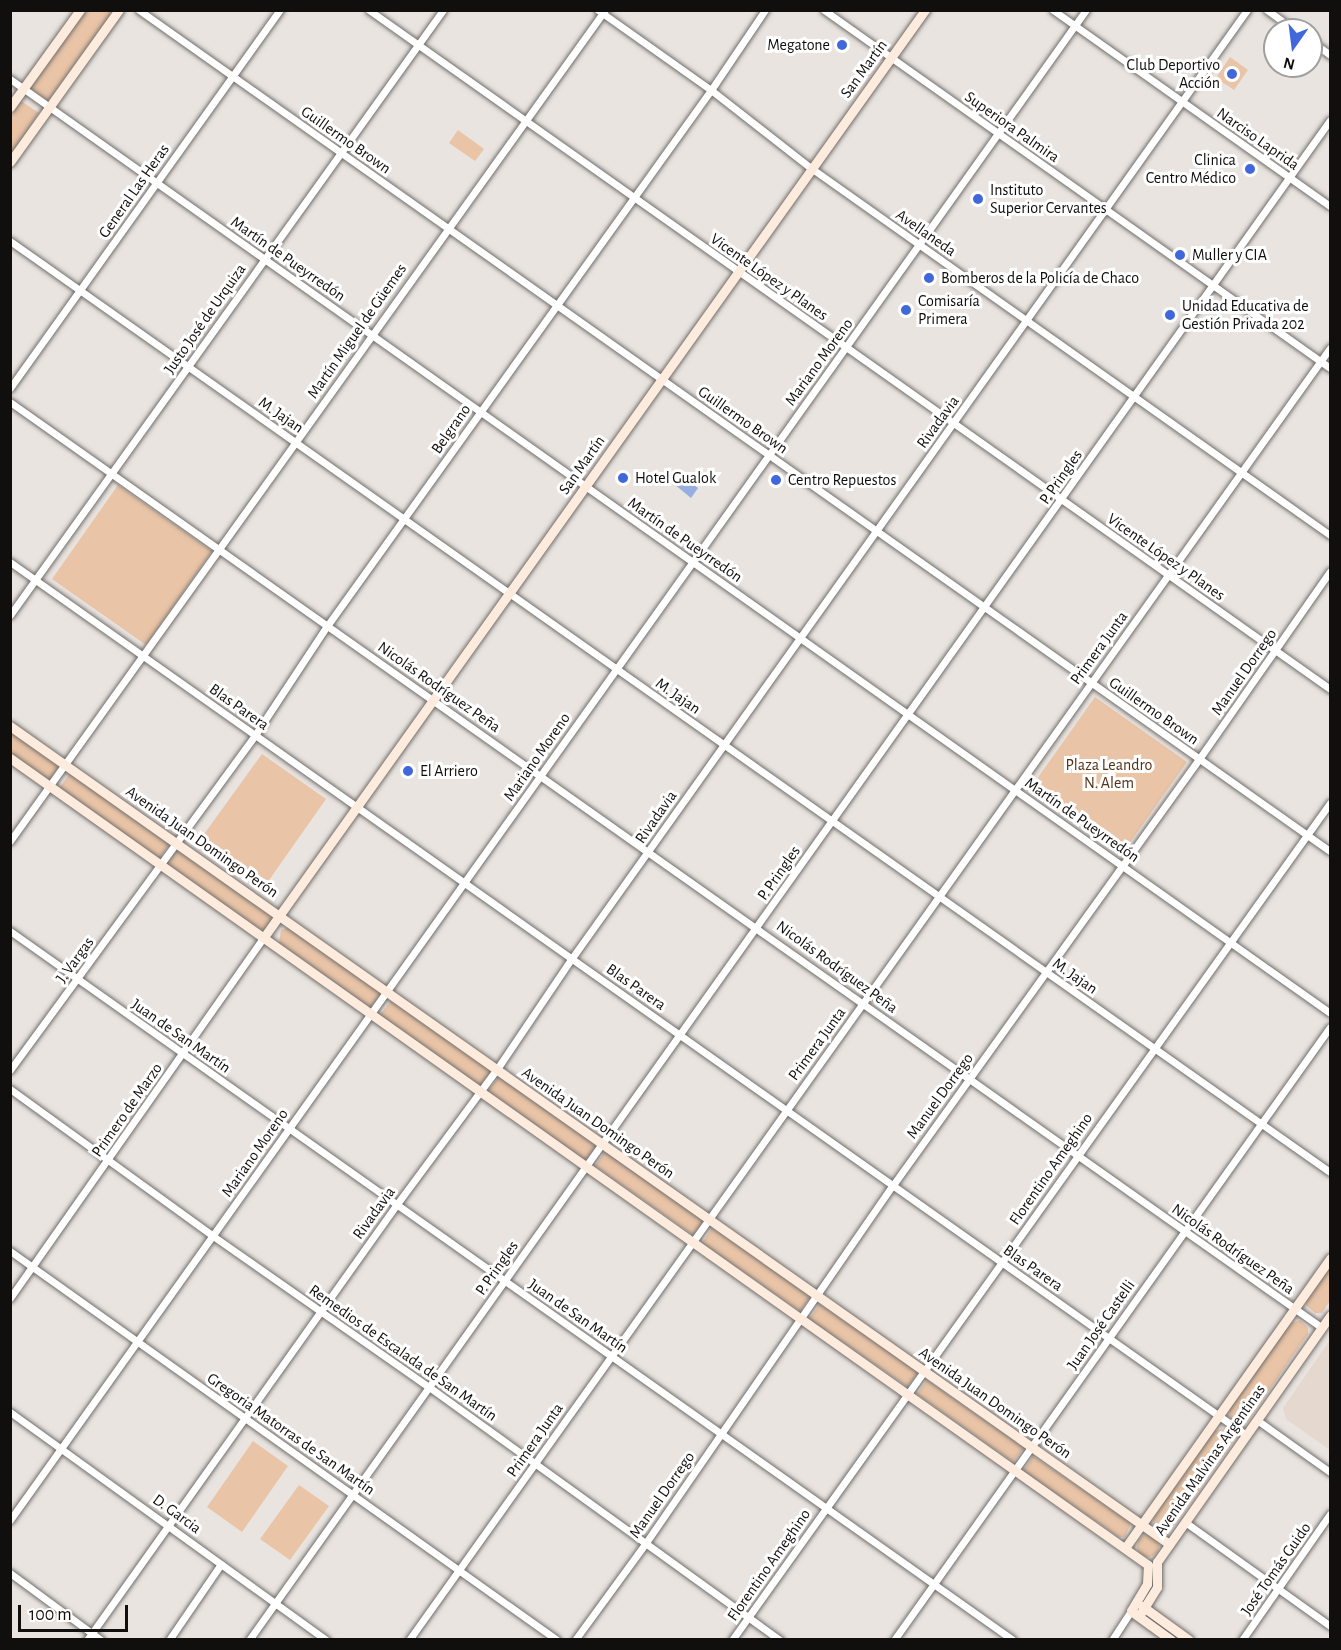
<!DOCTYPE html>
<meta charset="utf-8">
<style>
body{margin:0}
#map{position:relative;width:1341px;height:1650px;overflow:hidden;background:#e9e4e0;font-family:"Alegreya Sans",sans-serif}
div>[style]{position:absolute}
.built>*{inset:0;background:#e4d8cf}
.green>*{inset:0;background:#e9c4a7}
.round{border-radius:50%}
.water>*{inset:0;background:#97aee1}
.roads{filter:drop-shadow(0 0 2px #726e6a) drop-shadow(0 0 2px #726e6a)}
.street>*{height:7px;margin:-3.5px;padding:0 3.5px;transform-origin:3.5px;border-radius:3.5px;background:#fff}
.secondary>*{height:9px;margin:-4.5px;padding:0 4.5px;transform-origin:4.5px;border-radius:4.5px;background:#fdecde}
.dots>*{width:16px;height:16px;translate:-50% -50%;box-sizing:border-box;border:3px solid #fff;border-radius:50%}
span{translate:-50% -50%;white-space:nowrap;text-align:center;line-height:1.15;-webkit-text-stroke:6px #fff;paint-order:stroke}
.poi-label{font-size:16px;color:#110f0e}
.right{translate:-100% -50%;text-align:right}
.left{translate:0 -50%;text-align:left}
.street-label{font-size:16px;color:#110f0e}
.park-label{font-size:16px;color:#543215}
.frame{position:absolute;inset:0;border:12px solid #110f0e;pointer-events:none}
.north{position:absolute;left:1263px;top:18px;width:60px;height:60px;box-sizing:border-box;background:#fff;border:2px solid #a09f9f;border-radius:50%;rotate:194deg;font-size:16px;font-weight:700;line-height:24px;text-align:center;color:#110f0e}
.north::after{content:'';display:block;margin:auto;width:21px;height:27px;background:#4068da;clip-path:polygon(50% 0,100% 100%,50% 72%,0 100%)}
.scale{position:absolute;left:18px;top:1605px;width:110px;height:27px;box-sizing:border-box;border:3px solid #110f0e;border-top:0;padding-left:8px;font-size:18px;line-height:21px;white-space:nowrap;color:#110f0e;-webkit-text-stroke:4px #fff;paint-order:stroke}
</style>
<div id="map">
<div class="built">
<div style="clip-path:polygon(1330px 1340px,1330px 1450px,1286px 1419px,1283px 1408px)"></div>
</div>
<div class="green">
<div style="clip-path:polygon(86px 10px,113px 11px,48px 101px,30px 88px)"></div>
<div style="clip-path:polygon(1230px 57px,1248px 70px,1234px 90px,1216px 78px)"></div>
<div style="clip-path:polygon(21px 101px,39px 113px,11px 154px,11px 116px)"></div>
<div style="clip-path:polygon(458px 130px,484px 149px,475px 161px,449px 143px)"></div>
<div style="clip-path:polygon(118px 485px,212px 551px,146px 645px,52px 579px)"></div>
<div style="clip-path:polygon(1095px 697px,1187px 762px,1124px 851px,1032px 786px)"></div>
<div style="clip-path:polygon(10px 731px,61px 766px,49px 783px,11px 756px)"></div>
<div style="clip-path:polygon(262px 754px,326px 799px,267px 883px,202px 837px)"></div>
<div style="clip-path:polygon(70px 773px,170px 843px,158px 860px,58px 790px)"></div>
<div style="clip-path:polygon(178px 848px,271px 915px,272px 921px,265px 931px,255px 927px,166px 864px)"></div>
<div style="clip-path:polygon(289px 927px,383px 994px,372px 1009px,279px 943px,281px 930px)"></div>
<div style="clip-path:polygon(392px 999px,492px 1070px,480px 1086px,380px 1015px)"></div>
<div style="clip-path:polygon(500px 1075px,598px 1145px,586px 1161px,488px 1091px)"></div>
<div style="clip-path:polygon(606px 1150px,705px 1221px,695px 1236px,595px 1166px)"></div>
<div style="clip-path:polygon(712px 1228px,811px 1296px,800px 1311px,702px 1243px)"></div>
<div style="clip-path:polygon(1326px 1270px,1330px 1270px,1330px 1301px,1322px 1313px,1315px 1313px,1306px 1305px,1306px 1298px)"></div>
<div style="clip-path:polygon(820px 1304px,918px 1372px,908px 1387px,809px 1319px)"></div>
<div style="clip-path:polygon(1300px 1320px,1308px 1328px,1308px 1334px,1248px 1421px,1242px 1424px,1230px 1418px,1229px 1409px,1289px 1324px)"></div>
<div style="clip-path:polygon(927px 1380px,1024px 1448px,1013px 1462px,917px 1394px)"></div>
<div style="clip-path:polygon(1225px 1428px,1233px 1435px,1233px 1442px,1170px 1531px,1163px 1534px,1153px 1528px,1153px 1519px,1214px 1431px)"></div>
<div style="clip-path:polygon(253px 1441px,288px 1466px,242px 1532px,207px 1507px)"></div>
<div style="clip-path:polygon(1033px 1456px,1131px 1523px,1125px 1537px,1119px 1537px,1023px 1471px)"></div>
<div style="clip-path:polygon(299px 1485px,329px 1506px,290px 1560px,260px 1539px)"></div>
<div class="round" style="left:1137px;top:1535px;width:22px;height:22px"></div>
</div>
<div class="water">
<div style="clip-path:polygon(680px 475px,698px 488px,691px 498px,674px 484px)"></div>
</div>
<div class="roads">
<div class="street">
<div style="left:139px;top:10px;width:1458px;rotate:35.23deg"></div>
<div style="left:369px;top:10px;width:1177px;rotate:35.24deg"></div>
<div style="left:598px;top:10px;width:138px;rotate:35.3deg"></div>
<div style="left:711px;top:90px;width:127px;rotate:38deg"></div>
<div style="left:811px;top:168px;width:636px;rotate:35.27deg"></div>
<div style="left:824px;top:10px;width:620px;rotate:35.28deg"></div>
<div style="left:1053px;top:10px;width:339px;rotate:35.3deg"></div>
<div style="left:1267px;top:10px;width:34px;rotate:36deg"></div>
<div style="left:1311px;top:41px;width:24px;rotate:36deg"></div>
<div style="left:10px;top:79px;width:1617px;rotate:35.28deg"></div>
<div style="left:10px;top:241px;width:1615px;rotate:35.2deg"></div>
<div style="left:10px;top:388px;width:465px;rotate:-54.5deg"></div>
<div style="left:10px;top:402px;width:1606px;rotate:35.21deg"></div>
<div style="left:10px;top:562px;width:1513px;rotate:35.23deg"></div>
<div style="left:10px;top:615px;width:744px;rotate:-54.41deg"></div>
<div style="left:10px;top:841px;width:1022px;rotate:-54.4deg"></div>
<div style="left:10px;top:931px;width:1228px;rotate:35.26deg"></div>
<div style="left:10px;top:1070px;width:415px;rotate:-53.8deg"></div>
<div style="left:255px;top:735px;width:131px;rotate:-56.6deg"></div>
<div style="left:327px;top:626px;width:659px;rotate:-54.38deg"></div>
<div style="left:711px;top:90px;width:97px;rotate:-56deg"></div>
<div style="left:10px;top:1089px;width:251px;rotate:35.9deg"></div>
<div style="left:213px;top:1236px;width:264px;rotate:35deg"></div>
<div style="left:429px;top:1387px;width:433px;rotate:35.8deg"></div>
<div style="left:10px;top:1251px;width:671px;rotate:35.42deg"></div>
<div style="left:10px;top:1298px;width:441px;rotate:-54.9deg"></div>
<div style="left:10px;top:1412px;width:390px;rotate:35.8deg"></div>
<div style="left:1257px;top:1420px;width:90px;rotate:35.5deg"></div>
<div style="left:10px;top:1520px;width:1854px;rotate:-54.53deg"></div>
<div style="left:1185px;top:1522px;width:178px;rotate:35.6deg"></div>
<div style="left:10px;top:1573px;width:113px;rotate:36.4deg"></div>
<div style="left:87px;top:1640px;width:535px;rotate:-54.59deg"></div>
<div style="left:397px;top:1204px;width:168px;rotate:-53.5deg"></div>
<div style="left:497px;top:1069px;width:134px;rotate:-56deg"></div>
<div style="left:572px;top:958px;width:1164px;rotate:-54.55deg"></div>
<div style="left:169px;top:1640px;width:92px;rotate:-55.6deg"></div>
<div style="left:249px;top:1640px;width:1865px;rotate:-54.58deg"></div>
<div style="left:409px;top:1640px;width:1587px;rotate:-54.52deg"></div>
<div style="left:575px;top:1640px;width:119px;rotate:-53.9deg"></div>
<div style="left:645px;top:1544px;width:436px;rotate:-55.4deg"></div>
<div style="left:893px;top:1185px;width:525px;rotate:-54.31deg"></div>
<div style="left:1199px;top:759px;width:229px;rotate:-55.1deg"></div>
<div style="left:732px;top:1640px;width:1029px;rotate:-54.46deg"></div>
<div style="left:894px;top:1640px;width:752px;rotate:-54.58deg"></div>
<div style="left:1112px;top:1640px;width:35px;rotate:-57deg"></div>
<div style="left:1242px;top:1640px;width:154px;rotate:-55.1deg"></div>
</div>
<div class="secondary">
<div style="left:10px;top:107px;width:120px;rotate:-54.2deg"></div>
<div style="left:10px;top:162px;width:187px;rotate:-54.4deg"></div>
<div style="left:10px;top:726px;width:1419px;rotate:35.21deg"></div>
<div style="left:10px;top:758px;width:1395px;rotate:35.34deg"></div>
<div style="left:264px;top:937px;width:1139px;rotate:-54.51deg"></div>
<div style="left:1125px;top:1548px;width:355px;rotate:-54.7deg"></div>
<div style="left:1148px;top:1565px;width:19px;rotate:93deg"></div>
<div style="left:1147px;top:1584px;width:31px;rotate:121deg"></div>
<div style="left:1131px;top:1611px;width:49px;rotate:35.9deg"></div>
<div style="left:1142px;top:1606px;width:58px;rotate:35.9deg"></div>
<div style="left:1139px;top:1616px;width:34px;rotate:-58deg"></div>
<div style="left:1157px;top:1587px;width:25px;rotate:-90deg"></div>
<div style="left:1157px;top:1562px;width:301px;rotate:-54.9deg"></div>
</div>
</div>
<div class="dots">
<div style="left:842px;top:45px;background:#4068da"></div>
<div style="left:1232px;top:74px;background:#4068da"></div>
<div style="left:1250px;top:169px;background:#4068da"></div>
<div style="left:978px;top:199px;background:#4068da"></div>
<div style="left:1180px;top:255px;background:#4068da"></div>
<div style="left:929px;top:278px;background:#4068da"></div>
<div style="left:906px;top:310px;background:#4068da"></div>
<div style="left:1170px;top:315px;background:#4068da"></div>
<div style="left:623px;top:478px;background:#4068da"></div>
<div style="left:776px;top:480px;background:#4068da"></div>
<div style="left:408px;top:771px;background:#4068da"></div>
</div>
<div class="poi-label">
<span class="right" style="left:830px;top:45px">Megatone</span>
<span class="right" style="left:1220px;top:74px">Club Deportivo<br>Acción</span>
<span class="right" style="left:1236px;top:169px">Clinica<br>Centro Médico</span>
<span class="left" style="left:990px;top:199px">Instituto<br>Superior Cervantes</span>
<span class="left" style="left:1192px;top:255px">Muller y CIA</span>
<span class="left" style="left:941px;top:278px">Bomberos de la Policía de Chaco</span>
<span class="left" style="left:918px;top:310px">Comisaría<br>Primera</span>
<span class="left" style="left:1182px;top:315px">Unidad Educativa de<br>Gestión Privada 202</span>
<span class="left" style="left:635px;top:478px">Hotel Gualok</span>
<span class="left" style="left:788px;top:480px">Centro Repuestos</span>
<span class="left" style="left:420px;top:771px">El Arriero</span>
</div>
<div class="street-label">
<span style="left:864px;top:69px;rotate:-54deg">San Martín</span>
<span style="left:1012px;top:127px;rotate:35deg">Superiora Palmira</span>
<span style="left:1258px;top:139px;rotate:35deg">Narciso Laprida</span>
<span style="left:346px;top:140px;rotate:35deg">Guillermo Brown</span>
<span style="left:134px;top:191px;rotate:-55deg">General Las Heras</span>
<span style="left:926px;top:233px;rotate:35deg">Avellaneda</span>
<span style="left:288px;top:259px;rotate:35deg">Martín de Pueyrredón</span>
<span style="left:769px;top:277px;rotate:35deg">Vicente López y Planes</span>
<span style="left:205px;top:319px;rotate:-55deg">Justo José de Urquiza</span>
<span style="left:357px;top:331px;rotate:-55deg">Martín Miguel de Güemes</span>
<span style="left:819px;top:362px;rotate:-54deg">Mariano Moreno</span>
<span style="left:281px;top:415px;rotate:35deg">M. Jajan</span>
<span style="left:743px;top:420px;rotate:35deg">Guillermo Brown</span>
<span style="left:938px;top:422px;rotate:-54deg">Rivadavia</span>
<span style="left:451px;top:429px;rotate:-55deg">Belgrano</span>
<span style="left:582px;top:465px;rotate:-55deg">San Martín</span>
<span style="left:1061px;top:477px;rotate:-55deg">P. Pringles</span>
<span style="left:685px;top:540px;rotate:35deg">Martín de Pueyrredón</span>
<span style="left:1166px;top:557px;rotate:35deg">Vicente López y Planes</span>
<span style="left:1099px;top:648px;rotate:-54deg">Primera Junta</span>
<span style="left:1244px;top:672px;rotate:-55deg">Manuel Dorrego</span>
<span style="left:439px;top:687px;rotate:35deg">Nicolás Rodríguez Peña</span>
<span style="left:678px;top:696px;rotate:35deg">M. Jajan</span>
<span style="left:239px;top:707px;rotate:35deg">Blas Parera</span>
<span style="left:1154px;top:711px;rotate:35deg">Guillermo Brown</span>
<span style="left:537px;top:757px;rotate:-55deg">Mariano Moreno</span>
<span style="left:656px;top:817px;rotate:-55deg">Rivadavia</span>
<span style="left:1082px;top:820px;rotate:35deg">Martín de Pueyrredón</span>
<span style="left:202px;top:842px;rotate:35deg">Avenida Juan Domingo Perón</span>
<span style="left:779px;top:873px;rotate:-55deg">P. Pringles</span>
<span style="left:75px;top:960px;rotate:-54deg">J. Vargas</span>
<span style="left:837px;top:967px;rotate:36deg">Nicolás Rodríguez Peña</span>
<span style="left:1075px;top:976px;rotate:35deg">M. Jajan</span>
<span style="left:636px;top:987px;rotate:35deg">Blas Parera</span>
<span style="left:181px;top:1036px;rotate:35deg">Juan de San Martín</span>
<span style="left:817px;top:1044px;rotate:-54deg">Primera Junta</span>
<span style="left:940px;top:1096px;rotate:-54deg">Manuel Dorrego</span>
<span style="left:127px;top:1110px;rotate:-55deg">Primero de Marzo</span>
<span style="left:598px;top:1123px;rotate:35deg">Avenida Juan Domingo Perón</span>
<span style="left:255px;top:1153px;rotate:-55deg">Mariano Moreno</span>
<span style="left:1051px;top:1169px;rotate:-55deg">Florentino Ameghino</span>
<span style="left:374px;top:1213px;rotate:-54deg">Rivadavia</span>
<span style="left:1233px;top:1249px;rotate:35deg">Nicolás Rodríguez Peña</span>
<span style="left:497px;top:1268px;rotate:-55deg">P. Pringles</span>
<span style="left:1033px;top:1268px;rotate:35deg">Blas Parera</span>
<span style="left:578px;top:1316px;rotate:35deg">Juan de San Martín</span>
<span style="left:1101px;top:1325px;rotate:-55deg">Juan José Castelli</span>
<span style="left:403px;top:1353px;rotate:35deg">Remedios de Escalada de San Martín</span>
<span style="left:995px;top:1403px;rotate:35deg">Avenida Juan Domingo Perón</span>
<span style="left:291px;top:1434px;rotate:35deg">Gregoria Matorras de San Martín</span>
<span style="left:535px;top:1440px;rotate:-55deg">Primera Junta</span>
<span style="left:1210px;top:1460px;rotate:-55deg">Avenida Malvinas Argentinas</span>
<span style="left:662px;top:1495px;rotate:-55deg">Manuel Dorrego</span>
<span style="left:177px;top:1514px;rotate:36deg">D. Garcia</span>
<span style="left:769px;top:1565px;rotate:-55deg">Florentino Ameghino</span>
<span style="left:1276px;top:1569px;rotate:-55deg">José Tomás Guido</span>
</div>
<div class="park-label">
<span style="left:1109px;top:774px">Plaza Leandro<br>N. Alem</span>
</div>
<div class="frame"></div>
<div class="north">N</div>
<div class="scale">100 m</div>
</div>
